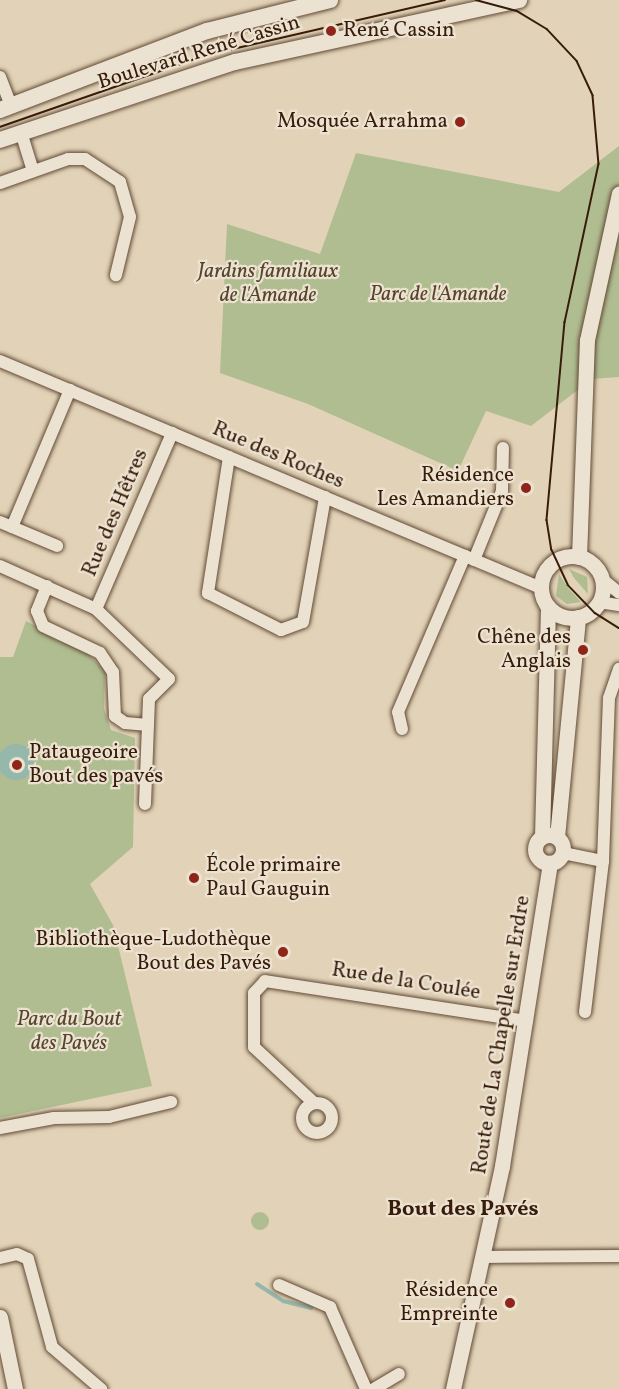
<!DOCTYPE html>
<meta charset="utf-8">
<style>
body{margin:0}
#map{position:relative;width:619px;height:1389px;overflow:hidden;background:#e2d3b8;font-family:Vollkorn,serif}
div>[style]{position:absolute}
.green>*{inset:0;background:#b0bd91}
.round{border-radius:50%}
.water>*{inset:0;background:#95b8ab}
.stream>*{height:4px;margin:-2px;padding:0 2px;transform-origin:2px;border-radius:2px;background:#95b8ab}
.roads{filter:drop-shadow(0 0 2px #624a35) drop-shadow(0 0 2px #624a35)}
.minor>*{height:12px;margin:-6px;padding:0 6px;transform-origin:6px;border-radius:6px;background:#ece2d1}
.minor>.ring{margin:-6px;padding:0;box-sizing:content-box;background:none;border:12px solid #ece2d1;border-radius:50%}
.tertiary>*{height:15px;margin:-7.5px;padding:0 7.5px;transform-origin:7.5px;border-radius:7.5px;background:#ece2d1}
.tertiary>.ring{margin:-7.5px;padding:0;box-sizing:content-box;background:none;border:15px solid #ece2d1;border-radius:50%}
.secondary>*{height:16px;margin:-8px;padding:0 8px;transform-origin:8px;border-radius:8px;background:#ece2d1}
.tram>*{height:1.5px;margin:-0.75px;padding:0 0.75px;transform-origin:0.75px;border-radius:0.75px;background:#381c09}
.dots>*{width:16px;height:16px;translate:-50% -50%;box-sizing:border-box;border:3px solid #ece2d1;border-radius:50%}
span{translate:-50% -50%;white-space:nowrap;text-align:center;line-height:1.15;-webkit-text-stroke:4.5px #ece2d1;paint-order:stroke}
.poi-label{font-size:21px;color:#381c09}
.left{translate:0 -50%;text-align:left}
.right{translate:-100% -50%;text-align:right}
.street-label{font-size:21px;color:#381c09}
.park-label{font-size:21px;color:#56442b;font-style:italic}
.neighbourhood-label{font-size:22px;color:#381c09;font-weight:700}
</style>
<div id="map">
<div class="green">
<div style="clip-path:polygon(619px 146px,619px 377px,592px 379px,531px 426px,486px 411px,458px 471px,308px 404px,220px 373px,227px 224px,320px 254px,356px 153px,559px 192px)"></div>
<div style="clip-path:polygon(569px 569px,587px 577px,588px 594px,574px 578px)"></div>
<div style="clip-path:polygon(559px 574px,569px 589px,581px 602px,567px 604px,556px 596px)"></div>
<div style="clip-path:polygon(26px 621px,87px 653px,105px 671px,104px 709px,111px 730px,135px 738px,133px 847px,90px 884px,113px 925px,152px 1086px,0 1118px,0 657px,13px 657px)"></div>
<div class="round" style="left:251px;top:1212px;width:18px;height:18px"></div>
</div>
<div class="water">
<div class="round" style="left:-2px;top:744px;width:36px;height:36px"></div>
</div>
<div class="stream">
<div style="left:257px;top:1284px;width:31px;rotate:33deg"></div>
<div style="left:283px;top:1301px;width:29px;rotate:14deg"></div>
</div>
<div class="roads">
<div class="minor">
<div style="left:0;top:77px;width:30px;rotate:69deg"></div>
<div style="left:21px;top:132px;width:41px;rotate:72.9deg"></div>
<div style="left:0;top:183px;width:72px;rotate:-19.4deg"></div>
<div style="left:68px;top:159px;width:17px"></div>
<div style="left:85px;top:159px;width:42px;rotate:33.3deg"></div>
<div style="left:120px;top:182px;width:36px;rotate:74deg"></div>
<div style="left:130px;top:217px;width:60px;rotate:103.6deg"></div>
<div style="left:0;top:361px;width:587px;rotate:22.76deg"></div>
<div style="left:229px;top:457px;width:138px;rotate:98.8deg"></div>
<div style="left:208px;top:593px;width:82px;rotate:26.9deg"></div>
<div style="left:281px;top:630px;width:23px;rotate:-20deg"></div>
<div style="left:303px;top:622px;width:127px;rotate:-80deg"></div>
<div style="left:0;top:522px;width:62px;rotate:22.8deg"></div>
<div style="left:12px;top:527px;width:149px;rotate:-67.1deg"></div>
<div style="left:474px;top:560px;width:74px;rotate:-67.9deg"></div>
<div style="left:502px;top:491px;width:43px;rotate:-88.7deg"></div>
<div style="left:0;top:566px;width:105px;rotate:24.1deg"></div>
<div style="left:96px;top:609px;width:101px;rotate:43.8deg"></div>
<div style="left:169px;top:679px;width:28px;rotate:135deg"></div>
<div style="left:149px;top:699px;width:105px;rotate:92.2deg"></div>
<div style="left:602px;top:579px;width:22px;rotate:39deg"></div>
<div style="left:47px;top:586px;width:27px;rotate:112deg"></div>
<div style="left:37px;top:611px;width:16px;rotate:68deg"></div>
<div style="left:43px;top:626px;width:63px;rotate:25.3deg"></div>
<div style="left:100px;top:653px;width:23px;rotate:56deg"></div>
<div style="left:113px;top:672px;width:44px;rotate:87.4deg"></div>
<div style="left:115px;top:716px;width:12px;rotate:35deg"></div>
<div style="left:125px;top:723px;width:23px;rotate:5deg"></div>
<div style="left:599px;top:602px;width:20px;rotate:9deg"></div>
<div style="left:96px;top:609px;width:192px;rotate:-66.6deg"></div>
<div style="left:402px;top:729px;width:17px;rotate:-103deg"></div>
<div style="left:398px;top:712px;width:170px;rotate:-66.8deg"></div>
<div style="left:563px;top:853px;width:41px;rotate:11.3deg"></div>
<div style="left:585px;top:1012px;width:152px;rotate:-83.2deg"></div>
<div style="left:603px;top:861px;width:163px;rotate:-87.9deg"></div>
<div style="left:609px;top:698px;width:31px;rotate:-71deg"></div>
<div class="ring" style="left:302px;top:1103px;width:18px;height:18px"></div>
<div style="left:314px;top:1103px;width:82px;rotate:-137deg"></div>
<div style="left:254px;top:1047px;width:54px;rotate:-90deg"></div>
<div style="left:254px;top:993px;width:16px;rotate:-47deg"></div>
<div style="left:265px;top:981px;width:265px;rotate:8.7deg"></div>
<div style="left:0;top:1128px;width:55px;rotate:-10.5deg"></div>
<div style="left:54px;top:1118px;width:55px;rotate:-1deg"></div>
<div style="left:109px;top:1117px;width:64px;rotate:-13.6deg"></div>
<div style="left:483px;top:1257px;width:136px;rotate:-0.4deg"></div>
<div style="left:0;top:1258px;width:17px;rotate:-13deg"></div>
<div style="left:17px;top:1254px;width:12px;rotate:24deg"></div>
<div style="left:28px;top:1259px;width:91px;rotate:74.7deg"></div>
<div style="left:52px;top:1347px;width:65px;rotate:40.6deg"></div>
<div style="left:279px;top:1285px;width:56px;rotate:23.3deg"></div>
<div style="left:330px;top:1307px;width:90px;rotate:66.3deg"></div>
<div style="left:374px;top:1389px;width:29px;rotate:-31deg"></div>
</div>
<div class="tertiary">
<div class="ring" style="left:541px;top:556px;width:47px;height:47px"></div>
<div style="left:579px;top:557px;width:217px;rotate:-87.9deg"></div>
<div style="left:587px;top:340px;width:150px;rotate:-77.7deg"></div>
<div class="ring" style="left:535px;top:835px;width:13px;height:13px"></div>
<div style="left:542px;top:837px;width:230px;rotate:-88.5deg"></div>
<div style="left:557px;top:837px;width:221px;rotate:-84.5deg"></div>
<div style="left:0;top:1317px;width:74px;rotate:78.2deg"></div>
<div style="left:453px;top:1389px;width:228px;rotate:-77.6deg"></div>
<div style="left:502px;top:1166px;width:307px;rotate:-81deg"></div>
</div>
<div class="secondary">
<div style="left:0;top:110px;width:222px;rotate:-20.9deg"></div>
<div style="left:207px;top:31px;width:127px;rotate:-14.1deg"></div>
<div style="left:0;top:140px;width:248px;rotate:-18.4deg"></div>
<div style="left:235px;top:62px;width:291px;rotate:-12.3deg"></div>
</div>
</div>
<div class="tram">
<div style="left:476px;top:0;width:42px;rotate:15deg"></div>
<div style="left:517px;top:11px;width:35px;rotate:31deg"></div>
<div style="left:547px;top:29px;width:44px;rotate:46.8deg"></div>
<div style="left:577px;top:61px;width:38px;rotate:65deg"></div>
<div style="left:593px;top:96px;width:68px;rotate:85deg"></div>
<div style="left:599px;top:164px;width:162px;rotate:102.1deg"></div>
<div style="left:565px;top:322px;width:199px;rotate:95.2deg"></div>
<div style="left:547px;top:520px;width:30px;rotate:81deg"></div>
<div style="left:552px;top:550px;width:38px;rotate:65deg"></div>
<div style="left:568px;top:585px;width:39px;rotate:46deg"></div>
<div style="left:595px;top:613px;width:28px;rotate:32deg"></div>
<div style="left:0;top:127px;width:219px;rotate:-19.2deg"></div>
<div style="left:207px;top:55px;width:244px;rotate:-13deg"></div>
</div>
<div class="dots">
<div style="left:331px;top:31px;background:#8f2418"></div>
<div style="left:460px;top:122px;background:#8f2418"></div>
<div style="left:526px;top:488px;background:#8f2418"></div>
<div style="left:583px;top:650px;background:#8f2418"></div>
<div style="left:17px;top:765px;background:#8f2418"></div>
<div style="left:194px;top:878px;background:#8f2418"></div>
<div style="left:283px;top:952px;background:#8f2418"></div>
<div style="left:510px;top:1303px;background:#8f2418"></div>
</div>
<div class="poi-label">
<span class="left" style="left:343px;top:31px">René Cassin</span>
<span class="right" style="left:448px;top:122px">Mosquée Arrahma</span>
<span class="right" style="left:514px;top:488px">Résidence<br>Les Amandiers</span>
<span class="right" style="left:571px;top:650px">Chêne des<br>Anglais</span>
<span class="left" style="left:29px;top:765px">Pataugeoire<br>Bout des pavés</span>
<span class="left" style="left:206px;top:878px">École primaire<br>Paul Gauguin</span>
<span class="right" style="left:271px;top:952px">Bibliothèque-Ludothèque<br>Bout des Pavés</span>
<span class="right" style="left:498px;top:1303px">Résidence<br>Empreinte</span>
</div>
<div class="street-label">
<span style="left:199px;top:53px;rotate:-17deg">Boulevard René Cassin</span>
<span style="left:278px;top:456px;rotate:23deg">Rue des Roches</span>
<span style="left:116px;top:513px;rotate:-67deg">Rue des Hêtres</span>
<span style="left:406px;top:982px;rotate:9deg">Rue de la Coulée</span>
<span style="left:502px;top:1035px;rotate:-81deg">Route de La Chapelle sur Erdre</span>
</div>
<div class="park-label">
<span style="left:268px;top:284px">Jardins familiaux<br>de l'Amande</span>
<span style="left:438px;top:295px">Parc de l'Amande</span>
<span style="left:69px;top:1032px">Parc du Bout<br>des Pavés</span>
</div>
<div class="neighbourhood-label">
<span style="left:463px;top:1210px">Bout des Pavés</span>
</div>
</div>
